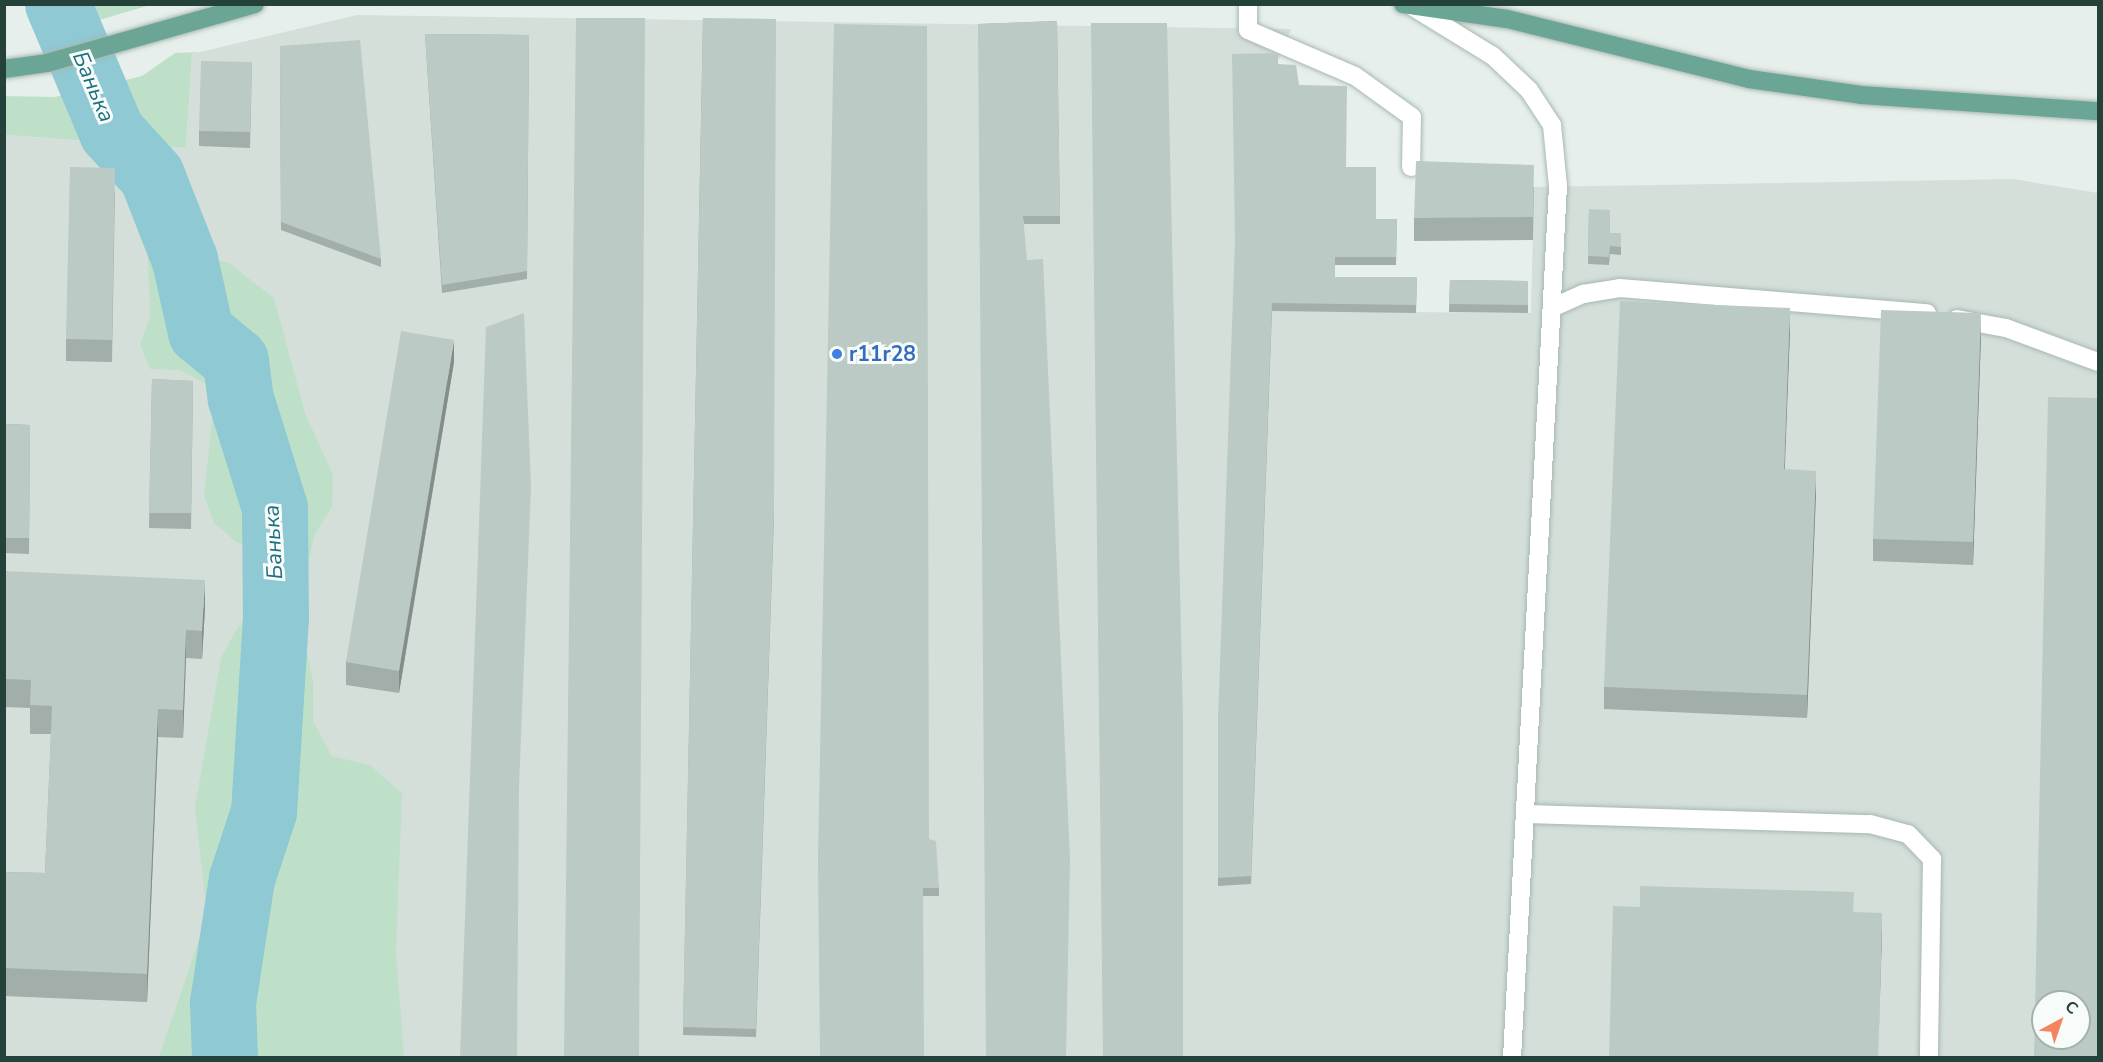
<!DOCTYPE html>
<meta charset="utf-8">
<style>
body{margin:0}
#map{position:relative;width:2103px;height:1062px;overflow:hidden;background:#e6efeb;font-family:"Nunito Sans",sans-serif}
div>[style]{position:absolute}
.built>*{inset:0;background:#d4dfda}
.green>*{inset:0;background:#bfe0c8}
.water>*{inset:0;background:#8ec9d4}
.river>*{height:66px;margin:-33px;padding:0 33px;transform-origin:33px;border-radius:33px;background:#8ec9d4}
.roads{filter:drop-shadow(0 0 2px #a8b8b2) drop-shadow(0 0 2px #a8b8b2)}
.minor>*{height:18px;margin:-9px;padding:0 9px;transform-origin:9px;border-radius:9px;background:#fff}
.major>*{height:18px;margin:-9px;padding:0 9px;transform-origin:9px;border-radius:9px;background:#6aa596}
.wall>*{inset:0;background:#a1aea9}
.shaded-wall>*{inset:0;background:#838d89}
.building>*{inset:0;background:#bbcac4}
.dots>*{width:16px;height:16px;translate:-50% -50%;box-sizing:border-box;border:3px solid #f7fbf9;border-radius:50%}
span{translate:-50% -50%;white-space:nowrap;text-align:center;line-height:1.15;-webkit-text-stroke:6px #f7fbf9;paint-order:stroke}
.shop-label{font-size:21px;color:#366cbe;font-weight:700}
.left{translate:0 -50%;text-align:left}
.water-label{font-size:22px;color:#1c6f80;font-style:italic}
.frame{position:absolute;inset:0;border:6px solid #24423a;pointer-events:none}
.north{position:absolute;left:2031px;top:990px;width:60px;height:60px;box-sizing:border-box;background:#f7fbf9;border:2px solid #a3b1ad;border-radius:50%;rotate:40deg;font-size:16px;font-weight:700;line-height:24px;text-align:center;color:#24423a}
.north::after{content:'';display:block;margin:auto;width:21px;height:27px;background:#f4845f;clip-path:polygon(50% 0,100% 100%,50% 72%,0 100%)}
</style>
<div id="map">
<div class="built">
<div style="clip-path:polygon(evenodd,357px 15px,1291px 29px,1278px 61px,1272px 311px,1531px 313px,1534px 187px,2013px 179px,2098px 193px,2098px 1057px,5px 1057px,4px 135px,186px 148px,192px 54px,357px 15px,2043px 1002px,2079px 1002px,2079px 1038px,2043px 1038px,2043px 1002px)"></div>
</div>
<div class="green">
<div style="clip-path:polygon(70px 5px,150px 5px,79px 26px)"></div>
<div style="clip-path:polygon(199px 52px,192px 54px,186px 148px,5px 135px,5px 96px,55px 97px,142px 76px,175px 53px)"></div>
<div style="clip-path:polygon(147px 229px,176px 234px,199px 255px,229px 263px,274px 298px,305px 413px,333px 475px,332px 507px,315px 534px,308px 564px,236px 542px,214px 523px,204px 496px,213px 410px,205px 383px,180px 370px,150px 369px,140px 344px,150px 317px)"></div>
<div style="clip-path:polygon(299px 619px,313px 680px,313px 721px,332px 756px,370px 765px,402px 793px,396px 952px,404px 1057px,159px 1057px,207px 916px,195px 807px,221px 658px,239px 625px)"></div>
</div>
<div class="water">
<div style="clip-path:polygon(34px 5px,70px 5px,79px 26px,47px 34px)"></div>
</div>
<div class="river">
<div style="left:58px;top:4px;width:139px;rotate:67.1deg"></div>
<div style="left:112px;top:132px;width:59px;rotate:47.7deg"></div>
<div style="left:152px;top:176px;width:90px;rotate:68.6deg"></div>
<div style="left:185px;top:260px;width:74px;rotate:77.5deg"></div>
<div style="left:201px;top:332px;width:45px;rotate:39.6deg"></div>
<div style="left:236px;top:361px;width:38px;rotate:83deg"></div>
<div style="left:241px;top:399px;width:114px;rotate:72.7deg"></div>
<div style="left:275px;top:508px;width:109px;rotate:89.5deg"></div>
<div style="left:276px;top:617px;width:195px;rotate:93.5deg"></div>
<div style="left:264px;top:812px;width:71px;rotate:108.2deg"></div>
<div style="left:242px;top:879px;width:125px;rotate:98.7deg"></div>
<div style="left:223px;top:1003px;width:55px;rotate:87.9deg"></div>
</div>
<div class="roads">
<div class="minor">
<div style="left:1248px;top:4px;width:26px;rotate:90deg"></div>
<div style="left:1248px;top:30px;width:116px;rotate:23.3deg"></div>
<div style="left:1355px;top:76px;width:70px;rotate:35.7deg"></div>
<div style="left:1412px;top:117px;width:50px;rotate:91.1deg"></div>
<div style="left:1410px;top:5px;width:97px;rotate:31.6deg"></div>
<div style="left:1493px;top:56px;width:50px;rotate:43.4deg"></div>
<div style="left:1529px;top:90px;width:42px;rotate:56.7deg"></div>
<div style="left:1552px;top:125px;width:61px;rotate:84.4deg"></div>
<div style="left:1558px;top:186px;width:873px;rotate:93.02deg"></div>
<div style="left:1556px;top:306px;width:30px;rotate:-24deg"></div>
<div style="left:1583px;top:294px;width:37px;rotate:-9deg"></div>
<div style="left:1620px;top:288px;width:308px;rotate:4.7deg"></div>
<div style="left:1957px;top:319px;width:50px;rotate:10.4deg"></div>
<div style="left:2006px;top:328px;width:98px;rotate:20.3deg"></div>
<div style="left:1526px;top:814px;width:344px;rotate:1.7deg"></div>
<div style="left:1870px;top:824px;width:39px;rotate:15deg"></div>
<div style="left:1908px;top:834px;width:35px;rotate:46deg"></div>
<div style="left:1932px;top:859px;width:199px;rotate:90.9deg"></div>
</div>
<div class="major">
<div style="left:1403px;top:4px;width:105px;rotate:8.2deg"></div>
<div style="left:1507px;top:19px;width:249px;rotate:13.9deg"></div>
<div style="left:1749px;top:79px;width:113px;rotate:8.1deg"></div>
<div style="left:1861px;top:95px;width:238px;rotate:3.9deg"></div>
<div style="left:4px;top:69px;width:43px;rotate:-7.9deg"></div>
<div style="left:47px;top:63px;width:216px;rotate:-15.8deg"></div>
</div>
</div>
<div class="wall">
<div style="clip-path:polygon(703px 18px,774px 517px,756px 1037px,683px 1035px)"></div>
<div style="clip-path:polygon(1057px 21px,1060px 224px,1024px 224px,978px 24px)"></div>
<div style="clip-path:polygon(425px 34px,529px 35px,527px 279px,442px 293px)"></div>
<div style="clip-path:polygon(280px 46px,381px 259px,381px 267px,281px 230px)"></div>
<div style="clip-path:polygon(252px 62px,250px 148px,199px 146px,199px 131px)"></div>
<div style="clip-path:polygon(1278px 64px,1299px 85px,1376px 219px,1397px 219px,1396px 265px,1335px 265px,1335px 277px,1417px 277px,1416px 313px,1272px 311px,1251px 884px,1218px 886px,1218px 721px)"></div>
<div style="clip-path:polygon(1534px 187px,1533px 240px,1414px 241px,1414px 218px)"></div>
<div style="clip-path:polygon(115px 190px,112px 362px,66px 361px,66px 339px)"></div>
<div style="clip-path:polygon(1589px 209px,1610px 233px,1621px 233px,1621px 255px,1610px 254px,1609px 265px,1588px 264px)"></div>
<div style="clip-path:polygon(1450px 280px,1528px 281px,1528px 313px,1449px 312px)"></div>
<div style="clip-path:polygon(1790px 331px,1784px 469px,1816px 493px,1807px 718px,1604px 709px,1604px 687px)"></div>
<div style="clip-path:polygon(1981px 336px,1973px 565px,1873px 561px,1873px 539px)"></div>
<div style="clip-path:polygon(454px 362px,399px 693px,346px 685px,346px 662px)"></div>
<div style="clip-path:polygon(152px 379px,193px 381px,191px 529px,149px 528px)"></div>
<div style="clip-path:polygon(4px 424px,30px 425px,29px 554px,4px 553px)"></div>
<div style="clip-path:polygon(4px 571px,205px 608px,202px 659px,186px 658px,183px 738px,158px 737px,147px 1002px,4px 996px,4px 872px,45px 873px,51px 734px,30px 734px,30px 708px,4px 707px)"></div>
<div style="clip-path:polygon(929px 839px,939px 888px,939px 896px,923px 896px,820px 1058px)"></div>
</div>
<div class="shaded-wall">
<div style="clip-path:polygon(1790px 308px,1790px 331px,1784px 491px,1784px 469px)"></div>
<div style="clip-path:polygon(1981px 313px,1981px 336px,1973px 565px,1973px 542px)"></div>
<div style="clip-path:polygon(454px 340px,454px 362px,399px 693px,399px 671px)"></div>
<div style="clip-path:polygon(1816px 471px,1816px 493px,1807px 718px,1807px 695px)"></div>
<div style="clip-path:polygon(205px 580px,205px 608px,202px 659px,202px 631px)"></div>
<div style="clip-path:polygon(186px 630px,186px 658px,183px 738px,183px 710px)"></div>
<div style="clip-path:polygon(158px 709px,158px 737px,147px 1002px,147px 974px)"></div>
<div style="clip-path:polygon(1882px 913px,1882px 935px,1878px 1058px)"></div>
</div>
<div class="building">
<div style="clip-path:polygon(576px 18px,645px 18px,639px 1058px,564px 1058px)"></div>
<div style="clip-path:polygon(703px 18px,776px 19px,774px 509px,756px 1029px,683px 1027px)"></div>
<div style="clip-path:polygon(1057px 21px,1060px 216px,1023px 216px,1027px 260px,1043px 259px,1070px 859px,1066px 1058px,986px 1058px,978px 24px)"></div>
<div style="clip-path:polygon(1091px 23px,1167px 23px,1183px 720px,1183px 1058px,1103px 1058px)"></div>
<div style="clip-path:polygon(834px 24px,927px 26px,929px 839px,936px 841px,939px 888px,923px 888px,924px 1058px,820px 1058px,818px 860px)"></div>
<div style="clip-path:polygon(425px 34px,529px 35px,527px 271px,442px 285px)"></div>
<div style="clip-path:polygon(360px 40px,381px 259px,281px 222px,280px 46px)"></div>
<div style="clip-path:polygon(1278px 53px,1278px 64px,1296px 65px,1299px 85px,1347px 86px,1346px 167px,1376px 167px,1376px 219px,1397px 219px,1396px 257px,1335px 257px,1335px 277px,1417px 277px,1416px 305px,1272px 303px,1251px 876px,1218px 878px,1218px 721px,1235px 240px,1232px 54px)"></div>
<div style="clip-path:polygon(201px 61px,252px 62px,250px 132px,199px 131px)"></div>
<div style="clip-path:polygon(1416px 161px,1534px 165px,1533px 217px,1414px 218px)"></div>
<div style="clip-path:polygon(70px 167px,115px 168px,112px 340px,66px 339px)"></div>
<div style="clip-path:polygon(1589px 209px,1610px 210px,1610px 233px,1621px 233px,1621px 247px,1610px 246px,1609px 257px,1588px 256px)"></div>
<div style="clip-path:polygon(1450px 280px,1528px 281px,1528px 305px,1449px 304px)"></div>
<div style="clip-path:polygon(1620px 301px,1790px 308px,1784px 469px,1816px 471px,1807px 695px,1604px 687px)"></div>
<div style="clip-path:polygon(1881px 310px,1981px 313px,1973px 542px,1873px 539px)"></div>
<div style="clip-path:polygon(524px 313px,531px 487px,519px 787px,517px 1058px,460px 1058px,486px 327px)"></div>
<div style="clip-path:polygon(401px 331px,454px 340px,399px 671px,346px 662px)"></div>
<div style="clip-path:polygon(152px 379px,193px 381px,191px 513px,149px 513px)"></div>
<div style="clip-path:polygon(evenodd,2048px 397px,2098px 398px,2098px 1058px,2034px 1058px,2048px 397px,2043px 1002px,2079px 1002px,2079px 1038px,2043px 1038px,2043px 1002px)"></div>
<div style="clip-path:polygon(4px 424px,30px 425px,29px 538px,4px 538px)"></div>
<div style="clip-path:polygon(4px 571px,205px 580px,202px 631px,186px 630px,183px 710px,158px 709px,147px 974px,4px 968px,4px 872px,45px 873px,52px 706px,30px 705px,31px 680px,4px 679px)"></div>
<div style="clip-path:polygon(1640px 886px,1854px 892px,1853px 912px,1882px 913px,1878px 1058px,1609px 1058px,1613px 906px,1640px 907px)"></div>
</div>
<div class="dots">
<div style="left:837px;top:354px;background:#3f7fe0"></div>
</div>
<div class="shop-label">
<span class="left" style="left:849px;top:354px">r11r28</span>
</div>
<div class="water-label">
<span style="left:93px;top:87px;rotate:67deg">Банька</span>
<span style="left:274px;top:542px;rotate:-93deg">Банька</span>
</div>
<div class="frame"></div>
<div class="north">С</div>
</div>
